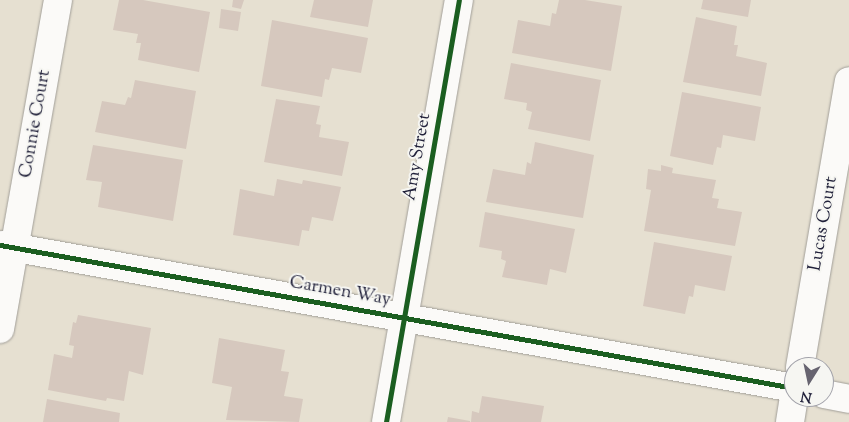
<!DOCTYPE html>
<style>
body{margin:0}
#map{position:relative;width:849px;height:422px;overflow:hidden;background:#e6e0d1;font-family:"Sorts Mill Goudy",serif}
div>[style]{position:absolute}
.building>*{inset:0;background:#d6c8be}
.roads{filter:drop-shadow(0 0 1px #a19e98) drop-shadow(0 0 1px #a19e98)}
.minor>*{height:28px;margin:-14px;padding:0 14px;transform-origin:14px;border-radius:14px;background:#fbfaf8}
.cycleway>*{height:5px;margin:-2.5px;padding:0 2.5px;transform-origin:2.5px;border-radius:2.5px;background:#1b5e20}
span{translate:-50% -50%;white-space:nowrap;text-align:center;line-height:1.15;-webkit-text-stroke:4px #f6f6f2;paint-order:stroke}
.street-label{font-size:18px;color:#22223b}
.north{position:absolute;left:784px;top:357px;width:50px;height:50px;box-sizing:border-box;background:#f6f6f2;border:1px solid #a1a1a9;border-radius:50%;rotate:190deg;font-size:14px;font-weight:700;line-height:20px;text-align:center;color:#22223b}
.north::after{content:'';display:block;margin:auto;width:18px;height:22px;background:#676470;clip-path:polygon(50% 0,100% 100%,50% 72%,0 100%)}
</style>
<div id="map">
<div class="building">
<div style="clip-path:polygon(119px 0,143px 0,210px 12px,199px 72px,138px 60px,141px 43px,136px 43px,138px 34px,113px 30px)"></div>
<div style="clip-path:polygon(233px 0,244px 0,241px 9px,232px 7px)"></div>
<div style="clip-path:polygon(314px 0,373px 0,368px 27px,310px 17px)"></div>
<div style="clip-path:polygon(559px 0,585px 0,622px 6px,611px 71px,512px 53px,518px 20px,550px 26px,552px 13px,556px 14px)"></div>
<div style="clip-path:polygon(703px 0,751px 0,748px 17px,701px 9px)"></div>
<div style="clip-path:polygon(221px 9px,241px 12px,238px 31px,219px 28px)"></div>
<div style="clip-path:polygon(696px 17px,737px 26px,734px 45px,738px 45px,736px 56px,767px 63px,761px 96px,683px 82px)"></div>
<div style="clip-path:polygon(272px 20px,368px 38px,361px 73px,332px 68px,329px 80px,325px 79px,322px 97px,261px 86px)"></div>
<div style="clip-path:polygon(511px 63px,601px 80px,590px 141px,528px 129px,532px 112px,526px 110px,527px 103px,504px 99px)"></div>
<div style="clip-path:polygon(135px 80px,196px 91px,186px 149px,95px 132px,102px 101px,125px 105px,128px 97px,131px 98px)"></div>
<div style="clip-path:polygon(682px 92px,761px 107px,755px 141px,723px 135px,721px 148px,717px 147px,713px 165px,670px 156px)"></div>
<div style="clip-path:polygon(276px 99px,320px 106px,316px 124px,321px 125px,319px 137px,349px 142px,342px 176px,264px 162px)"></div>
<div style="clip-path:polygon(535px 142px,594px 155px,583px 218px,486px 202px,493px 169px,525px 175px,527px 162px,531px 164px)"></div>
<div style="clip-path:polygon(93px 145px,183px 160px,173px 221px,98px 207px,102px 182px,86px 180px)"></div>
<div style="clip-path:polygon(661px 165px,673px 168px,672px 173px,716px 180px,712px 198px,719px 199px,717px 208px,742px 212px,735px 246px,644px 231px,651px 190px,646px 189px,648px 169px,661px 171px)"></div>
<div style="clip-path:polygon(277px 179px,302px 184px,303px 180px,341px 187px,333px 221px,312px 217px,309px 231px,302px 230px,299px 246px,233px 235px,240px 189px,274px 196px)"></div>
<div style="clip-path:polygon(485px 212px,575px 229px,566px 273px,550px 269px,547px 285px,502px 277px,506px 261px,501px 259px,502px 251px,479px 247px)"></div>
<div style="clip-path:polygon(654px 242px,732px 256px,725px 291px,695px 285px,693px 297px,689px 296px,685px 314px,643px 306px)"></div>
<div style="clip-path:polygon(78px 315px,151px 328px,143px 375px,129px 371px,124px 401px,107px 398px,106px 401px,48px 390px,54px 354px,72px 358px,74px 346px,69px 345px,73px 322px,76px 323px)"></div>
<div style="clip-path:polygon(219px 338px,285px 350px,281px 371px,289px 372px,284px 396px,303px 399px,299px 422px,226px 420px,232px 387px,212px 383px)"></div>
<div style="clip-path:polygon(482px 396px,544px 406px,541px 422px,471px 422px,472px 411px,479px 413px)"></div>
<div style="clip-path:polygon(47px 399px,120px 413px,119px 422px,43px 422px)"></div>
<div style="clip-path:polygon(448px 417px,470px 421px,470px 422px,447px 422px)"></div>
</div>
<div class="roads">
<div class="minor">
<div style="left:0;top:245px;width:807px;rotate:10.21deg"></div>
<div style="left:0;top:329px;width:334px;rotate:-80deg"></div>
<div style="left:800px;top:367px;width:290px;rotate:-80.3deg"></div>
<div style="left:824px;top:394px;width:25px;rotate:11deg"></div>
<div style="left:386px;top:422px;width:428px;rotate:-80.2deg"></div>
<div style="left:790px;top:422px;width:25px;rotate:-81deg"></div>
</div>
</div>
<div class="cycleway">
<div style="left:0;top:245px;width:807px;rotate:10.21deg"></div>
<div style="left:386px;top:422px;width:428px;rotate:-80.2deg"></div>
</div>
<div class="street-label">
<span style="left:36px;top:124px;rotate:-80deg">Connie Court</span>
<span style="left:418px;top:157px;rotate:-80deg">Amy Street</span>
<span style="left:824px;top:224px;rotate:-80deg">Lucas Court</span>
<span style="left:340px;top:292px;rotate:10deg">Carmen Way</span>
</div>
<div class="north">N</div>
</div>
